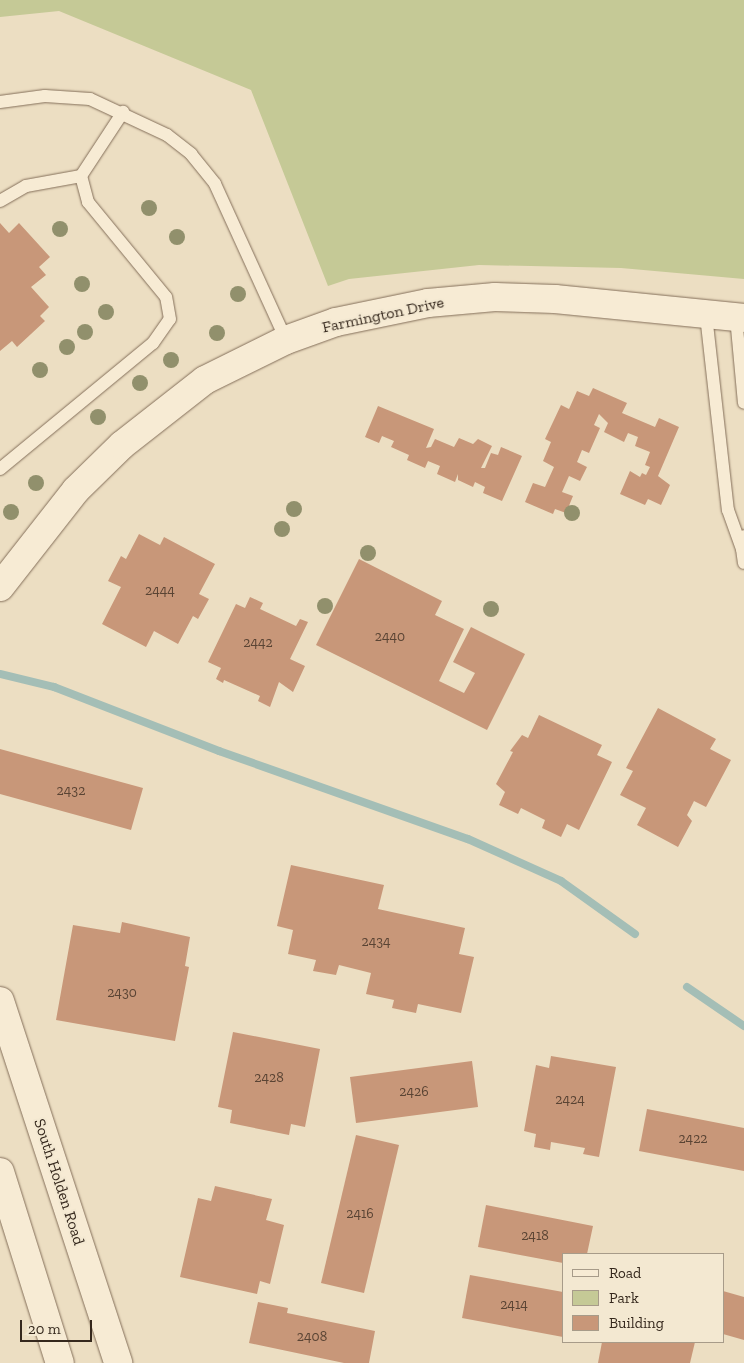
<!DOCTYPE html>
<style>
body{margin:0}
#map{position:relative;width:744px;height:1363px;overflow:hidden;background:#ecdec2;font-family:"Zilla Slab",serif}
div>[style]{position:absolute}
.green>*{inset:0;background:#c5c996}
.stream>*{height:8px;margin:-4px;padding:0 4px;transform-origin:4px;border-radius:4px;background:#a4beb6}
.building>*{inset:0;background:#c89779}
.roads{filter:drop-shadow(0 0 1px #846f5a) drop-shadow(0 0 1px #846f5a)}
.service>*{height:12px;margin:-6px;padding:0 6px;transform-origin:6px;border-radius:6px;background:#f7ebd4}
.tertiary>*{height:28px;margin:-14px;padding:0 14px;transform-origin:14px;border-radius:14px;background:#f7ebd4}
.secondary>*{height:28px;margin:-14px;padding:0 14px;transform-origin:14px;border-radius:14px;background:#f7ebd4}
.trees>*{width:16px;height:16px;margin:-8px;border-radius:50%;background:#91906c}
span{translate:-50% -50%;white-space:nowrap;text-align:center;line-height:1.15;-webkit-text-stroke:4px #f3e8d1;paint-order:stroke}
.number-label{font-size:14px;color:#5a4434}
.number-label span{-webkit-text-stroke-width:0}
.street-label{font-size:16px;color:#35281d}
.legend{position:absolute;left:562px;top:1253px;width:162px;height:90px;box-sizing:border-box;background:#f3e8d1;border:1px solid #a79b89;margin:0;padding:6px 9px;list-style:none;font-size:15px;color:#35281d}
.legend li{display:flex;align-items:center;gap:10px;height:25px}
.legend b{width:25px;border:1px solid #a79b89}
.scale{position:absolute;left:20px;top:1320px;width:72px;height:22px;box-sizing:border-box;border:2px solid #35281d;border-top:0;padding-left:6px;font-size:15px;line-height:18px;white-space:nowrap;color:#35281d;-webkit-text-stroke:4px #f3e8d1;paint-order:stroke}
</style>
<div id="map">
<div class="green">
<div style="clip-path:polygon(0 0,744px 0,744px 279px,621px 268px,479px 265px,349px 279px,328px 286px,251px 90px,59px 11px,0 17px)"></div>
</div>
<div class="stream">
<div style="left:0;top:674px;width:56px;rotate:13.5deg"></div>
<div style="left:54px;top:687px;width:177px;rotate:21.2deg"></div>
<div style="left:219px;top:751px;width:264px;rotate:19.5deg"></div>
<div style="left:468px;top:839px;width:102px;rotate:24.3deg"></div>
<div style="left:561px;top:881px;width:91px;rotate:35.6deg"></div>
<div style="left:687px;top:987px;width:69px;rotate:34.4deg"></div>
</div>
<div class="building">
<div style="clip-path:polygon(0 223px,9px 233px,19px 223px,50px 257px,39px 267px,46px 275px,31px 287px,49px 307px,40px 316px,45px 321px,17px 347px,12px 341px,0 351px)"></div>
<div style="clip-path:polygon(593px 388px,627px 403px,622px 413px,655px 427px,659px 418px,679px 427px,658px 476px,670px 485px,661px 505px,648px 499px,645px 505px,620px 494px,630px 471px,640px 477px,642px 473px,646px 475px,650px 467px,645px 465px,650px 452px,635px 446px,638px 437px,628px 433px,624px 442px,604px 432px,608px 423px,599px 414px,594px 425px,600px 428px,589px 453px,582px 450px,577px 462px,587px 467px,580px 481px,569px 476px,562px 492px,573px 496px,566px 513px,555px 509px,553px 514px,525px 502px,533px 483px,545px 487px,554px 467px,543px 461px,551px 442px,545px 439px,561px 405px,569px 409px,577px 391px,589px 396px)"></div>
<div style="clip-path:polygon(378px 406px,434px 429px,426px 448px,431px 447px,435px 439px,454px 447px,459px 438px,473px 444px,478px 439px,492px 446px,481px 468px,485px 468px,491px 453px,498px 455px,501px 447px,522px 456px,502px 501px,483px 493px,485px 487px,475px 482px,473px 487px,458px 480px,458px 474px,455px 482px,437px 474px,440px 466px,428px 461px,425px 468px,407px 460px,409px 455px,391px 447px,394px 441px,382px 436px,379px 443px,365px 437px)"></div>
<div style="clip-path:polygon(139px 534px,160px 545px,164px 537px,215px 564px,199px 594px,209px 599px,198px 619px,193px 616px,178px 644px,154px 631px,146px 647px,102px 624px,121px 587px,108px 581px,121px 556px,126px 559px)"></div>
<div style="clip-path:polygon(359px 559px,442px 601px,435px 615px,464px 629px,439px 681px,464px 693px,475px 673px,453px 662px,471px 627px,525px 654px,487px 730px,316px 645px)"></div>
<div style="clip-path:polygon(250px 597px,263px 603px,260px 609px,296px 626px,300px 619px,308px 622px,290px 659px,305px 666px,293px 692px,279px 682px,270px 707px,258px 701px,260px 696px,224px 680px,223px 683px,216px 679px,221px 668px,208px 662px,236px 604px,245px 608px)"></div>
<div style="clip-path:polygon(658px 708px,716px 739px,710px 749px,731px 760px,706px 807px,694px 801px,687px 815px,692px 821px,678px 847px,637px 825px,646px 808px,620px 795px,633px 771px,626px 768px)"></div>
<div style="clip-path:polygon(539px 715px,602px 745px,597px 755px,612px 762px,579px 830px,567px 824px,561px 837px,542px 828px,545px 820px,521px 808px,518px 814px,499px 805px,505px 792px,496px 784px,513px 752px,510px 751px,522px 735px,528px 738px)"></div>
<div style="clip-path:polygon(0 749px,143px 788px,131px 830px,0 794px)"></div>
<div style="clip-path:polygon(291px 865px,384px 885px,378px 909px,465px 928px,459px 954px,474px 957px,461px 1013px,418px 1004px,416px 1013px,392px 1008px,394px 1000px,366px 994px,371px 973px,339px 965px,336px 975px,313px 971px,316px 960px,288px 954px,293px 930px,277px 926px)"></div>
<div style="clip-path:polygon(122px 922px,190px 937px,185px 966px,189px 967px,175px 1041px,56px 1020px,73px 925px,120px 933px)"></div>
<div style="clip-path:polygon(233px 1032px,320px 1049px,305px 1127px,291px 1124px,289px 1135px,230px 1123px,232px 1110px,218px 1107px)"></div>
<div style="clip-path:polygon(551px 1056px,616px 1067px,599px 1157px,583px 1154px,585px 1148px,551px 1142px,550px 1150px,534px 1147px,536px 1134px,524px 1131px,536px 1065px,549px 1068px)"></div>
<div style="clip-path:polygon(472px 1061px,478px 1107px,356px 1123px,350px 1077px)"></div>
<div style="clip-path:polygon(647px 1109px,744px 1128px,744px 1171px,639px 1151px)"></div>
<div style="clip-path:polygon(356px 1135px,399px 1145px,364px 1293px,321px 1283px)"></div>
<div style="clip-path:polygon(215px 1186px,272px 1199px,266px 1220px,284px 1225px,270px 1284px,260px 1281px,257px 1294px,180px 1277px,198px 1198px,211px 1201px)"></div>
<div style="clip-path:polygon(486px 1205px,593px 1226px,587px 1254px,563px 1254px,563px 1263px,478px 1247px)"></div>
<div style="clip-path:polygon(470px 1275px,563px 1292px,563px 1337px,462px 1318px)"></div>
<div style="clip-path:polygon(723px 1291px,744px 1297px,744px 1340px,723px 1334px)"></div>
<div style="clip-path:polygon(258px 1302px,288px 1308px,287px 1313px,375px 1331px,369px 1363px,344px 1363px,249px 1343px)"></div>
<div style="clip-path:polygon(602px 1342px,695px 1342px,690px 1363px,598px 1363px)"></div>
</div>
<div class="roads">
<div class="service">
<div style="left:0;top:102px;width:45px;rotate:-7.6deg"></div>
<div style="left:45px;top:96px;width:45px;rotate:3.8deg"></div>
<div style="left:90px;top:99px;width:85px;rotate:25.1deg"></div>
<div style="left:167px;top:135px;width:31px;rotate:38deg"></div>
<div style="left:191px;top:154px;width:38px;rotate:51deg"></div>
<div style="left:215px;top:184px;width:171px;rotate:65.5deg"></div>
<div style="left:0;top:201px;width:30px;rotate:-30deg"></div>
<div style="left:26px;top:186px;width:56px;rotate:-10.3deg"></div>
<div style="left:706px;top:315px;width:196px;rotate:83.6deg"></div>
<div style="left:728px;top:510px;width:41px;rotate:70.3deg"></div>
<div style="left:742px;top:549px;width:13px;rotate:-81deg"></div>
<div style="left:736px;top:317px;width:86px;rotate:84.7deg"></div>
<div style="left:0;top:469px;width:198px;rotate:-39.5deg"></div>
<div style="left:153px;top:343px;width:29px;rotate:-55deg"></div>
<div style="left:170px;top:319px;width:22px;rotate:-100deg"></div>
<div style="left:166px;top:297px;width:123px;rotate:-129.4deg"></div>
<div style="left:88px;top:202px;width:27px;rotate:-105deg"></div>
<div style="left:81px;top:176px;width:77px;rotate:-56.7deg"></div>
<div style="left:742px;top:549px;width:14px;rotate:82deg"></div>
</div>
<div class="tertiary">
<div style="left:0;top:587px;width:123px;rotate:-51.9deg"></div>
<div style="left:76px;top:490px;width:64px;rotate:-44.4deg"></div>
<div style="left:122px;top:445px;width:105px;rotate:-38.1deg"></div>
<div style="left:205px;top:380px;width:90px;rotate:-26.3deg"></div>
<div style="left:286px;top:340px;width:53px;rotate:-19.8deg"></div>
<div style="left:336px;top:322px;width:94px;rotate:-11.7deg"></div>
<div style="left:428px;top:303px;width:67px;rotate:-5.1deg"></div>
<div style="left:495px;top:297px;width:60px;rotate:1.9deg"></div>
<div style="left:555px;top:299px;width:190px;rotate:5.7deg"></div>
</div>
<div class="secondary">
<div style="left:0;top:1001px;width:381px;rotate:71.9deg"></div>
<div style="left:0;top:1172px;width:200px;rotate:72.6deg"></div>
</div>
</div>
<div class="trees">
<div style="left:149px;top:208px"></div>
<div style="left:60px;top:229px"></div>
<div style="left:177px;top:237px"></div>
<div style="left:82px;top:284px"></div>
<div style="left:238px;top:294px"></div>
<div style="left:106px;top:312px"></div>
<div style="left:85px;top:332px"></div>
<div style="left:217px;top:333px"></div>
<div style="left:67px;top:347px"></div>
<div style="left:171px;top:360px"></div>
<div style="left:40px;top:370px"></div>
<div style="left:140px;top:383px"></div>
<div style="left:98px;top:417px"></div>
<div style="left:36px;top:483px"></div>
<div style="left:294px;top:509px"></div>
<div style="left:11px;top:512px"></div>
<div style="left:572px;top:513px"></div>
<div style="left:282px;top:529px"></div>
<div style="left:368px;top:553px"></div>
<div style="left:325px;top:606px"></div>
<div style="left:491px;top:609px"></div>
</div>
<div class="number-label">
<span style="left:160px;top:591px">2444</span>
<span style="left:390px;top:637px">2440</span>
<span style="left:258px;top:643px">2442</span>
<span style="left:71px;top:791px">2432</span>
<span style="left:376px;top:942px">2434</span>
<span style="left:122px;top:993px">2430</span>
<span style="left:269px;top:1078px">2428</span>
<span style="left:414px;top:1092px">2426</span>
<span style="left:570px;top:1100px">2424</span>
<span style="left:693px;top:1139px">2422</span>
<span style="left:360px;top:1214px">2416</span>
<span style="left:535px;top:1236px">2418</span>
<span style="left:514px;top:1305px">2414</span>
<span style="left:312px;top:1337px">2408</span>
</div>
<div class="street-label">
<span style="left:383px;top:315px;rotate:-12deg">Farmington Drive</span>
<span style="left:59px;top:1182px;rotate:72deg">South Holden Road</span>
</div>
<ul class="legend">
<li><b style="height:6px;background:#f7ebd4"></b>Road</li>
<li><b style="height:14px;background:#c5c996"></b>Park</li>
<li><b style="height:14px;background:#c89779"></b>Building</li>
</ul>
<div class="scale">20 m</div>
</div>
